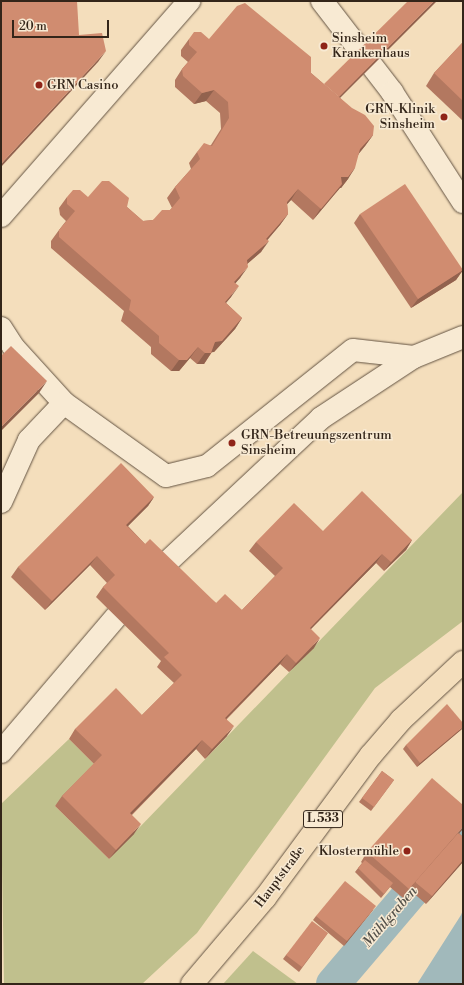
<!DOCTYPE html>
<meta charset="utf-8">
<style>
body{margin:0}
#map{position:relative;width:464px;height:985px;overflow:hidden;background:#f4debc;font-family:"Libre Bodoni",serif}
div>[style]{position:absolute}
.green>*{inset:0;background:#c0c08d}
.water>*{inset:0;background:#a1b9bb}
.canal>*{height:34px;margin:-17px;padding:0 17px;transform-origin:17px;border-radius:17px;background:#a1b9bb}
.roads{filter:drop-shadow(0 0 1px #635342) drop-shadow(0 0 1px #635342)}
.minor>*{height:22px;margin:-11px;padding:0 11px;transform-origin:11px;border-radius:11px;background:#f8ead3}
.major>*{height:22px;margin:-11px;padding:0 11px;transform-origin:11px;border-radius:11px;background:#f4debc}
.wall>*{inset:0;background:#b37860}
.shaded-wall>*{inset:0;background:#92624e}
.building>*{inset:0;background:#d08c70}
.dots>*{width:11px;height:11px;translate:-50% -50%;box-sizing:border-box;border:2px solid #f8ead3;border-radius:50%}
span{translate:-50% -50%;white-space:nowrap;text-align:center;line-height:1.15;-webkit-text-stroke:3px #f8ead3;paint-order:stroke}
.shield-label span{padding:1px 3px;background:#f8ead3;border:1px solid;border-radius:3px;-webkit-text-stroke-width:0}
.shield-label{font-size:12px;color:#332519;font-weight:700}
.poi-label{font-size:13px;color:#332519}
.left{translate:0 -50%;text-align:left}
.right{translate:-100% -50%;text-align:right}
.street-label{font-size:13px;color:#332519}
.water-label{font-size:14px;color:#54514a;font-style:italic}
.frame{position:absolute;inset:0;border:2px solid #332519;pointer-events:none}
.scale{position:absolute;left:12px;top:20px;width:97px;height:18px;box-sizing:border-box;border:2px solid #332519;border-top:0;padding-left:5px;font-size:12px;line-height:14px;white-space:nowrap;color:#332519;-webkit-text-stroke:3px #f8ead3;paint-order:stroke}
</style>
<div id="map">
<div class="green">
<div style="clip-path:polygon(463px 492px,463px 621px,375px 688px,197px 933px,142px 984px,4px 984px,1px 804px,69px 739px,95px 765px,55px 806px,109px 859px)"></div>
<div style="clip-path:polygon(253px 951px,298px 984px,223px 984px)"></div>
</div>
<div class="water">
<div style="clip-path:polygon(463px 910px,463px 984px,417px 984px,461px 915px)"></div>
</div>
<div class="canal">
<div style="left:333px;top:984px;width:201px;rotate:-49.6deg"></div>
</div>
<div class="roads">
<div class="minor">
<div style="left:322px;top:1px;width:115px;rotate:52.4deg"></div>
<div style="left:392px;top:92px;width:131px;rotate:57.2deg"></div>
<div style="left:1px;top:216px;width:286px;rotate:-48.8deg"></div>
<div style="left:1px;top:328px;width:24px;rotate:57deg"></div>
<div style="left:14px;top:348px;width:74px;rotate:47.7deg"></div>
<div style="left:64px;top:403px;width:51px;rotate:133.4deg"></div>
<div style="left:29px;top:440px;width:68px;rotate:114.3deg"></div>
<div style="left:64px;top:403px;width:125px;rotate:35.6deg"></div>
<div style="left:166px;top:476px;width:42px;rotate:-13.7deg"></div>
<div style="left:207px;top:466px;width:186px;rotate:-38.5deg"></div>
<div style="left:353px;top:350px;width:61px;rotate:6.5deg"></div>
<div style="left:162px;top:567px;width:218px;rotate:-43.1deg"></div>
<div style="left:321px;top:418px;width:111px;rotate:-33.3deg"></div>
<div style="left:414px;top:357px;width:53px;rotate:-22.2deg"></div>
<div style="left:1px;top:752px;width:177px;rotate:-49.6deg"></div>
</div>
<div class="major">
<div style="left:192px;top:984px;width:113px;rotate:-49.7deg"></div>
<div style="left:265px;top:898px;width:178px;rotate:-53.5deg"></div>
<div style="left:371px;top:755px;width:46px;rotate:-49.4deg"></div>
<div style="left:401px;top:720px;width:85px;rotate:-43.1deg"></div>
</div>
</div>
<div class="wall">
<div style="clip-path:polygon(189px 39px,209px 39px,311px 73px,340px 98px,373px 135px,365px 146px,359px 153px,348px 179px,341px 188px,340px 188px,334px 195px,313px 220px,291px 200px,287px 204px,288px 214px,280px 225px,267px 240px,261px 252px,247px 264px,240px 278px,235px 283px,231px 297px,226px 303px,242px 318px,235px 329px,214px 352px,212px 352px,204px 364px,197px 364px,190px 358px,179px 371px,171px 371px,151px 354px,151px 347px,121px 321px,124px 311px,51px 248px,51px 241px,59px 230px,66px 221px,60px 215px,59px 208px,67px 197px,88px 197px,127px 207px,143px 221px,153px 220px,170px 210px,172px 208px,167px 198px,175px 187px,191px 169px,189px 163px,197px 152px,211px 145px,221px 129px,220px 113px,206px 101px,194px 104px,175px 87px,175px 80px,182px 69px,188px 62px,181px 56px,181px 50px)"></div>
<div style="clip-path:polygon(463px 42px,463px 121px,426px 86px,434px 73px)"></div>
<div style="clip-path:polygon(360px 214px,463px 270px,456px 280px,411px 308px,354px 223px)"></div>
<div style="clip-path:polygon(154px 497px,148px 506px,128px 526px,145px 544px,216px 603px,242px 610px,275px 576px,249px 551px,256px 542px,323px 531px,412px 540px,406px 550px,384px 571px,376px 563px,311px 629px,314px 648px,289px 672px,280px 664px,227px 719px,227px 736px,205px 759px,196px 749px,132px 815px,134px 834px,109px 859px,55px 806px,62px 796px,94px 764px,69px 739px,75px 729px,142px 715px,174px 683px,157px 667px,161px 661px,96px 597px,103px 587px,107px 583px,90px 565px,45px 610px,11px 577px,18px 567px)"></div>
<div style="clip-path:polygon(462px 729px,417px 767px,403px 749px,406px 745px)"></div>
<div style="clip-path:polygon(382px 771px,394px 780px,371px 811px,359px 802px)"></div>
<div style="clip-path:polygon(459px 833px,463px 837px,463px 862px,426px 904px,410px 890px,410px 889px,403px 898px,390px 887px,381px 898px,355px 872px,362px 863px,361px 862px,367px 852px)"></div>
<div style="clip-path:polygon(373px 910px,344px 946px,313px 920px,316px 916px)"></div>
<div style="clip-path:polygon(328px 933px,299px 972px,283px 959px,286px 955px)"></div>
</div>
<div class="shaded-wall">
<div style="clip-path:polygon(434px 1px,437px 1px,331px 107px,336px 99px)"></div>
<div style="clip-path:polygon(106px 51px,98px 62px,1px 167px,1px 164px)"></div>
<div style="clip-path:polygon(214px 90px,206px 101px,194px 104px,202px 93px)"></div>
<div style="clip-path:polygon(373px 135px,365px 146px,353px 161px,360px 149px)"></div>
<div style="clip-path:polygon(355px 168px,348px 179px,341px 188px,340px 188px,334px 195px,313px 220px,341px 177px)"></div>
<div style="clip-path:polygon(298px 189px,291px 200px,279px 213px,287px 202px)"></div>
<div style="clip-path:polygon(288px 214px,280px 225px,259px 250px,266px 239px)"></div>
<div style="clip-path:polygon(269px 241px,261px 252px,239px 271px,247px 260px)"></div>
<div style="clip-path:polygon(248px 267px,240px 278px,227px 293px,234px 282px)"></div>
<div style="clip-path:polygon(463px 270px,456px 280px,411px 308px,418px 299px)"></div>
<div style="clip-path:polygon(239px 286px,231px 297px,217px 313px,225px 302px)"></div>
<div style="clip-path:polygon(242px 318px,235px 329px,214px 352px,207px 353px,215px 342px)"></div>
<div style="clip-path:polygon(198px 347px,190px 358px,179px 371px,171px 371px,179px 360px)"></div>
<div style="clip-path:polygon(205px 353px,211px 353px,204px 364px,197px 364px)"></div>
<div style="clip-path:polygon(47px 381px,39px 393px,1px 431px,1px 427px)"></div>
<div style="clip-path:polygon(154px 497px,148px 506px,119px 535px,126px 525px)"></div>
<div style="clip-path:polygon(412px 540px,406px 550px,384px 571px,391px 562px)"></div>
<div style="clip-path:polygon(382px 554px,376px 563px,303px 637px,310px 628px)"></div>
<div style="clip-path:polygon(97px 556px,90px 565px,45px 610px,52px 601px)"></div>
<div style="clip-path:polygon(320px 638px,314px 648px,289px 672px,296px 663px)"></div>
<div style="clip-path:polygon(287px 654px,280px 664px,218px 727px,225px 718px)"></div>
<div style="clip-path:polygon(234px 726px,227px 736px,205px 759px,212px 749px)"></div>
<div style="clip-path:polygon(463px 727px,462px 729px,417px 767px,420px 763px)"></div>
<div style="clip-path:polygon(202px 740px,196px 749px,123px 823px,130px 813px)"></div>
<div style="clip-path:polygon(141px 824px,134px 834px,109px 859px,116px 850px)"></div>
<div style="clip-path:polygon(463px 827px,463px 829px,416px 883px,415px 882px,410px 889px,403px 898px,409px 889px)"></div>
<div style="clip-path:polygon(463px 860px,463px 862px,426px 904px,432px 896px)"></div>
<div style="clip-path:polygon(376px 906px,373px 910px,344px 946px,347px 941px)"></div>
</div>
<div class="building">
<div style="clip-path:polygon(1px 1px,77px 1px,79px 35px,102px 33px,106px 51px,1px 164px)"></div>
<div style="clip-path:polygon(408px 1px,434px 1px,339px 97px,324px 84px)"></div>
<div style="clip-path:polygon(245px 3px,311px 57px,311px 73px,352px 108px,365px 115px,374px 126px,373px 135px,360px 149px,355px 168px,348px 177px,341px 177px,342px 184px,321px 209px,298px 189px,287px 202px,288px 214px,266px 239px,269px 241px,247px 260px,248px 267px,234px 282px,239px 286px,225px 302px,242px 318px,222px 341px,215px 342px,211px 353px,205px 353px,198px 347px,187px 360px,179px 360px,159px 343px,159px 336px,129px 310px,131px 300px,59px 237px,59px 230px,75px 211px,67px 204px,67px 197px,73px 190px,80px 190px,88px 197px,102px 181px,109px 181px,129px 198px,127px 207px,143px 221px,153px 220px,162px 210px,170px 210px,180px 198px,175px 187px,200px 159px,197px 152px,204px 143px,212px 146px,229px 118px,228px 102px,214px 90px,202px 93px,183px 76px,182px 69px,197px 52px,189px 45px,189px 39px,194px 32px,201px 32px,209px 39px,237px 6px)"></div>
<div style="clip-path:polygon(463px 42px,463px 101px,434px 73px)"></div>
<div style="clip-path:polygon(405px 184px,463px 270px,418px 299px,360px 214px)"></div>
<div style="clip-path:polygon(11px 346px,47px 381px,1px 427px,1px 356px)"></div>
<div style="clip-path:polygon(121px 463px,154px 497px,126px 525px,145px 544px,150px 539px,216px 603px,225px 594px,242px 610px,283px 568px,256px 542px,294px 503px,323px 531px,362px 491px,412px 540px,391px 562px,382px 554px,310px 628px,320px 638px,296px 663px,287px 654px,225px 718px,234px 726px,212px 749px,202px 740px,130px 813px,141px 824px,116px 850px,62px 796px,102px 755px,75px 729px,116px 688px,142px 715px,182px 675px,164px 657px,169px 653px,103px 587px,115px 575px,97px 556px,52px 601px,18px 567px)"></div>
<div style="clip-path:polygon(447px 704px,463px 723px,463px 727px,420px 763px,406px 745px)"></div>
<div style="clip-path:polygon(382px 771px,394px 780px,374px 807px,362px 798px)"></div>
<div style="clip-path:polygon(432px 778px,463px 805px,463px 827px,409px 889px,367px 852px)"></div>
<div style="clip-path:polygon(458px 833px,463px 837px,463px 860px,432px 896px,415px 882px)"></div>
<div style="clip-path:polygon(365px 860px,393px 883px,384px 894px,358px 868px)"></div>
<div style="clip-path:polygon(345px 881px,376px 906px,347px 941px,316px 916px)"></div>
<div style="clip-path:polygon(312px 921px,328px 933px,302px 967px,286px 955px)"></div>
</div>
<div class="dots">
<div style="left:324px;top:46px;background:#8f2418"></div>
<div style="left:39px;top:85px;background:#8f2418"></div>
<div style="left:444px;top:117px;background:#8f2418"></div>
<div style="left:232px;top:443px;background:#8f2418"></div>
<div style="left:407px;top:851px;background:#8f2418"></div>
</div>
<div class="shield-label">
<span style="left:323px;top:819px">L 533</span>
</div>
<div class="poi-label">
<span class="left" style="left:332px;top:46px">Sinsheim<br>Krankenhaus</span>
<span class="left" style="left:47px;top:85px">GRN Casino</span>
<span class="right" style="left:435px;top:117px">GRN-Klinik<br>Sinsheim</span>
<span class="left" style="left:241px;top:443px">GRN-Betreuungszentrum<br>Sinsheim</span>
<span class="right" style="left:399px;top:851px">Klostermühle</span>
</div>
<div class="street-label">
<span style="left:280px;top:877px;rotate:-53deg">Hauptstraße</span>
</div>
<div class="water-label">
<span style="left:390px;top:917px;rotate:-49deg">Mühlgraben</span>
</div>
<div class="frame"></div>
<div class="scale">20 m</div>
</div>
